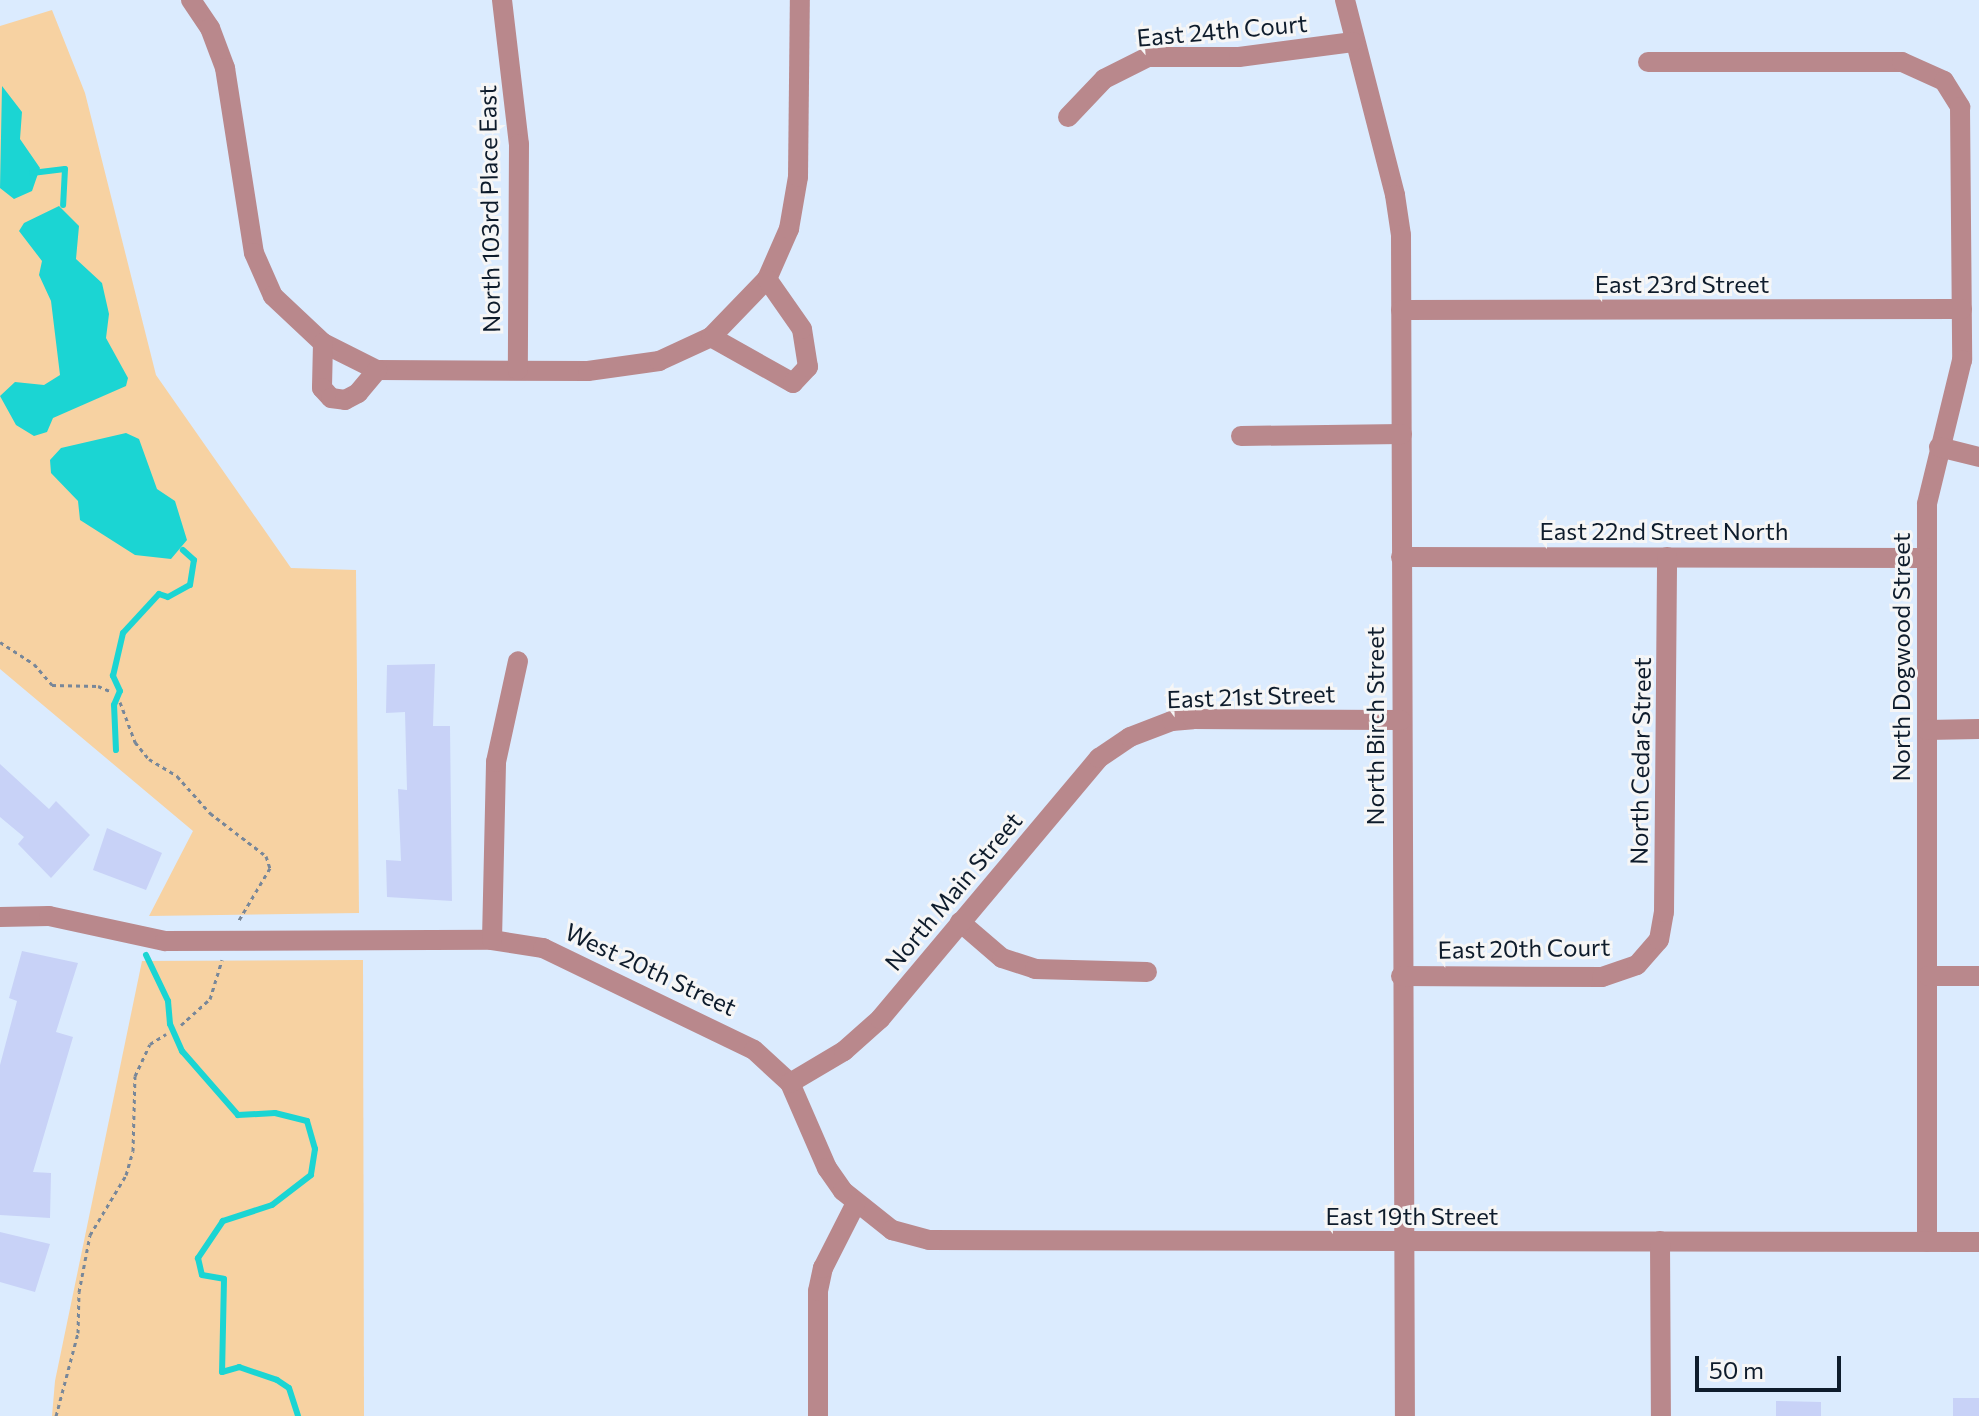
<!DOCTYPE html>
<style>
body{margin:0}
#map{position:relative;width:1979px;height:1416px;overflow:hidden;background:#dbebfe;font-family:Commissioner,sans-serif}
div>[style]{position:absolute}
.green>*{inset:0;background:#f7d2a2}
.water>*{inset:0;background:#1bd5d3}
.stream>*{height:6px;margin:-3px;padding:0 3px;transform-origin:3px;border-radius:3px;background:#1bd5d3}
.building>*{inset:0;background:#c8d2f7}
.path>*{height:3px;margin-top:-1.5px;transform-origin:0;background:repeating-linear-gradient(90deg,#788799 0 4px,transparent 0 8px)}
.minor>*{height:20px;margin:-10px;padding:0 10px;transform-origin:10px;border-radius:10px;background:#b9888c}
span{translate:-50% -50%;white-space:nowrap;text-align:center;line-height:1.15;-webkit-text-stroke:6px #f6f6f6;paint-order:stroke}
.street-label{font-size:24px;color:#0e1c2c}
.scale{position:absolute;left:1695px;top:1356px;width:146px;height:36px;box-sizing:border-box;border:4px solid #0e1c2c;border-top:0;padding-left:10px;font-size:24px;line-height:28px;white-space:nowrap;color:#0e1c2c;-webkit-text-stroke:6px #f6f6f6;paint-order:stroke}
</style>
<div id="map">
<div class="green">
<div style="clip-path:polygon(52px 10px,85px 93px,156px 375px,291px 568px,356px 570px,359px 913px,149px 916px,193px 831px,0 669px,0 26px)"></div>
<div style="clip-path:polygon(363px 960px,364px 1416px,52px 1416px,55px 1381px,142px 961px)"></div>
</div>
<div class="water">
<div style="clip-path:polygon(2px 86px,22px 112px,20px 139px,40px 168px,32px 191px,14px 199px,0 188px)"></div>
<div style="clip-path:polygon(59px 206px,79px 226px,76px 259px,102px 283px,109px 314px,106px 338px,128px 378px,126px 386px,53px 418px,47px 432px,34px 436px,16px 425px,0 396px,15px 382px,44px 385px,60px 375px,51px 301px,39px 275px,42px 261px,19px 231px,24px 223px)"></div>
<div style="clip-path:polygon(126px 433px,139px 439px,157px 489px,175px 501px,187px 540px,171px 559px,135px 555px,80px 520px,78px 501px,51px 473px,50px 460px,61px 448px)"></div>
</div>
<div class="stream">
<div style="left:32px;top:173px;width:33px;rotate:-7deg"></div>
<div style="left:65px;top:169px;width:36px;rotate:93deg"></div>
<div style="left:116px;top:750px;width:45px;rotate:-92.5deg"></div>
<div style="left:114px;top:705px;width:15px;rotate:-67deg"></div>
<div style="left:120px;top:691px;width:17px;rotate:-115deg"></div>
<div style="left:113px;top:676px;width:44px;rotate:-76.9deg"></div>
<div style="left:123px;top:633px;width:53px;rotate:-47.3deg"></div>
<div style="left:159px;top:594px;width:9px;rotate:18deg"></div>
<div style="left:168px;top:597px;width:25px;rotate:-29deg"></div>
<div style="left:190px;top:585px;width:25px;rotate:-81deg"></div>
<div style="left:194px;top:560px;width:15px;rotate:-138deg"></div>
<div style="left:146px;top:955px;width:51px;rotate:64.4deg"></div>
<div style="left:168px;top:1001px;width:23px;rotate:85deg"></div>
<div style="left:170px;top:1024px;width:30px;rotate:66deg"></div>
<div style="left:182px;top:1051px;width:85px;rotate:48.8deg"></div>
<div style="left:238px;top:1115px;width:37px;rotate:-3deg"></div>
<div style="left:275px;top:1113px;width:33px;rotate:14deg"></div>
<div style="left:307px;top:1121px;width:29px;rotate:74deg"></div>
<div style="left:315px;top:1149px;width:26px;rotate:99deg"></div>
<div style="left:311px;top:1175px;width:49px;rotate:142.4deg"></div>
<div style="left:272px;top:1205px;width:52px;rotate:161.9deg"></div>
<div style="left:223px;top:1221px;width:45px;rotate:124deg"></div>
<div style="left:198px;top:1258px;width:17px;rotate:77deg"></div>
<div style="left:202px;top:1275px;width:22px;rotate:10deg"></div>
<div style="left:224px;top:1279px;width:93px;rotate:91.2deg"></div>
<div style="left:222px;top:1372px;width:18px;rotate:-16deg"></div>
<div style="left:239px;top:1367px;width:40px;rotate:18.9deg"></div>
<div style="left:277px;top:1380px;width:14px;rotate:34deg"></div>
<div style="left:289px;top:1388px;width:29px;rotate:72deg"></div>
</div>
<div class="building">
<div style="clip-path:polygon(435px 664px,433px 726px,450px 726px,452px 901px,387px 897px,386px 860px,401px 861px,398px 789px,407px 790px,405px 712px,386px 713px,387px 665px)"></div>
<div style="clip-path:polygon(0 764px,49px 809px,56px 801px,90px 835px,51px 878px,18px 844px,24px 837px,0 817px)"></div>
<div style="clip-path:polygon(107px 828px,162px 853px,146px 890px,93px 870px)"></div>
<div style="clip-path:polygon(22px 951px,78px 963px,56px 1032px,73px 1037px,33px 1172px,51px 1173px,50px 1218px,0 1215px,0 1065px,17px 1001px,9px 998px)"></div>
<div style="clip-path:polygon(0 1232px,50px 1244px,35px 1292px,0 1282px)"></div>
<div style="clip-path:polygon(1953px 1398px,1979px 1398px,1979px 1416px,1953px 1416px)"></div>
<div style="clip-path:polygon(1776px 1401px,1821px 1402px,1821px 1416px,1776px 1416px)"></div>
</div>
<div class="path">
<div style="left:0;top:642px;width:40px;rotate:32.9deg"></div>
<div style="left:34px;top:664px;width:28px;rotate:49deg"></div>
<div style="left:52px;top:685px;width:46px;rotate:1.2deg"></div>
<div style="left:98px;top:686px;width:15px;rotate:23deg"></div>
<div style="left:120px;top:702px;width:43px;rotate:69.4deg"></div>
<div style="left:135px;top:742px;width:22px;rotate:51deg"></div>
<div style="left:149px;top:759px;width:33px;rotate:31deg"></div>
<div style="left:177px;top:776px;width:50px;rotate:48.3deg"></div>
<div style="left:210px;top:813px;width:71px;rotate:37.5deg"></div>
<div style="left:266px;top:856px;width:13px;rotate:72deg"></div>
<div style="left:270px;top:868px;width:61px;rotate:120.8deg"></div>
<div style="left:181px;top:1025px;width:39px;rotate:-42deg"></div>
<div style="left:210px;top:999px;width:41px;rotate:-72.9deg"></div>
<div style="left:56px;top:1416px;width:86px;rotate:-75.2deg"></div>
<div style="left:78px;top:1333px;width:41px;rotate:-88.6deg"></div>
<div style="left:79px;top:1292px;width:58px;rotate:-79.1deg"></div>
<div style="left:90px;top:1235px;width:70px;rotate:-59deg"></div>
<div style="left:126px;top:1175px;width:25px;rotate:-74deg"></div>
<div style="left:133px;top:1151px;width:75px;rotate:-88.5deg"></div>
<div style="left:135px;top:1076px;width:35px;rotate:-65deg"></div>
<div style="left:150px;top:1044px;width:19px;rotate:-32deg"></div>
</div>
<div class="minor">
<div style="left:191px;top:0;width:34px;rotate:56deg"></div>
<div style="left:210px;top:28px;width:43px;rotate:69.4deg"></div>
<div style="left:225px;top:68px;width:187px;rotate:81.1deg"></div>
<div style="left:254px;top:253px;width:47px;rotate:66.2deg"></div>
<div style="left:273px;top:296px;width:69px;rotate:43.2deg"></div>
<div style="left:323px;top:343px;width:60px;rotate:26.6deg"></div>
<div style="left:377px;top:370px;width:211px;rotate:0.3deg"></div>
<div style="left:588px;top:371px;width:72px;rotate:-8deg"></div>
<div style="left:659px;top:361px;width:57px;rotate:-24.8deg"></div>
<div style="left:711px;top:337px;width:81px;rotate:-46deg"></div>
<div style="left:767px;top:279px;width:55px;rotate:-66.3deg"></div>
<div style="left:789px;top:229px;width:53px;rotate:-80.2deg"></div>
<div style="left:798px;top:177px;width:177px;rotate:-89.4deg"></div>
<div style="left:502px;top:0;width:145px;rotate:83.3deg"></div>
<div style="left:519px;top:144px;width:226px;rotate:90.3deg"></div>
<div style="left:1345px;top:0;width:201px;rotate:75.6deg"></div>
<div style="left:1395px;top:195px;width:40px;rotate:81.5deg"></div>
<div style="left:1401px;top:235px;width:1181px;rotate:89.81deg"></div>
<div style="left:1648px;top:62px;width:254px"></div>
<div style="left:1902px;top:62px;width:46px;rotate:24.3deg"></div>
<div style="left:1944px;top:81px;width:31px;rotate:58deg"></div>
<div style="left:1960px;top:107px;width:253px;rotate:89.5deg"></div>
<div style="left:1962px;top:360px;width:148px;rotate:103.7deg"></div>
<div style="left:1927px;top:504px;width:738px;rotate:90deg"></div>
<div style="left:1068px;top:117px;width:52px;rotate:-46.5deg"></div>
<div style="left:1104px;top:79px;width:49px;rotate:-26.6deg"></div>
<div style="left:1148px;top:57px;width:91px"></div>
<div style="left:1239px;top:57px;width:115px;rotate:-7.5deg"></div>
<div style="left:1401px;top:310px;width:561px;rotate:-0.1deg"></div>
<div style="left:711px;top:337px;width:94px;rotate:29.3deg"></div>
<div style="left:793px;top:383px;width:22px;rotate:-47deg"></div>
<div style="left:808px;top:367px;width:38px;rotate:-99deg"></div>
<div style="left:802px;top:329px;width:61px;rotate:-125deg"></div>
<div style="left:323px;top:343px;width:45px;rotate:91.3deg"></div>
<div style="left:322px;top:388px;width:13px;rotate:48deg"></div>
<div style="left:331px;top:398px;width:14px;rotate:8deg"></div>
<div style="left:345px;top:400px;width:15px;rotate:-28deg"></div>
<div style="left:358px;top:393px;width:30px;rotate:-50deg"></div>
<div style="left:1241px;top:436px;width:161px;rotate:-0.7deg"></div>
<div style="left:1939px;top:447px;width:41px;rotate:14deg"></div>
<div style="left:1401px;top:557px;width:526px;rotate:0.11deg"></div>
<div style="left:1927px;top:730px;width:52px;rotate:-1.1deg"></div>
<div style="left:0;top:917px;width:49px;rotate:-1.2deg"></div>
<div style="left:49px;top:916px;width:119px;rotate:12.2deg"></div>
<div style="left:165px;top:941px;width:327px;rotate:-0.2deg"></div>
<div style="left:492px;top:940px;width:52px;rotate:8.9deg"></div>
<div style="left:543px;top:948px;width:234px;rotate:25.8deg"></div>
<div style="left:754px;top:1050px;width:49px;rotate:42.5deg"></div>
<div style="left:790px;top:1083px;width:93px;rotate:66.5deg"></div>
<div style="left:827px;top:1168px;width:28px;rotate:55deg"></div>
<div style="left:843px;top:1191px;width:63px;rotate:38.5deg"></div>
<div style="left:892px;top:1230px;width:38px;rotate:15deg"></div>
<div style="left:929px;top:1240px;width:1050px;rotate:0.11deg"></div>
<div style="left:960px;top:922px;width:55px;rotate:40.6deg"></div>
<div style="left:1002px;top:958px;width:35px;rotate:18deg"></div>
<div style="left:1035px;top:969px;width:112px;rotate:1.5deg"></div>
<div style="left:492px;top:940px;width:178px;rotate:-88.7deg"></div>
<div style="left:496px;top:762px;width:103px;rotate:-77.7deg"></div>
<div style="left:1401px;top:976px;width:201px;rotate:0.3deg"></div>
<div style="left:1602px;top:977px;width:37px;rotate:-19deg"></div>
<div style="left:1637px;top:965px;width:33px;rotate:-49deg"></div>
<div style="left:1659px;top:940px;width:28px;rotate:-80deg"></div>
<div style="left:1664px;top:912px;width:355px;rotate:-89.5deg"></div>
<div style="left:1928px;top:976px;width:51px"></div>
<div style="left:790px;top:1083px;width:63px;rotate:-30.7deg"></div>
<div style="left:844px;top:1051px;width:48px;rotate:-41.6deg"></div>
<div style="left:880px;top:1019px;width:341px;rotate:-50deg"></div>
<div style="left:1099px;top:758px;width:37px;rotate:-34deg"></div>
<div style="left:1130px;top:737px;width:45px;rotate:-20.9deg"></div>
<div style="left:1172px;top:721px;width:21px;rotate:-5deg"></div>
<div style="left:1193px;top:719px;width:208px;rotate:0.3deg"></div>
<div style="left:1660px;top:1241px;width:175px;rotate:89.7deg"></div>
<div style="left:818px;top:1416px;width:125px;rotate:-90deg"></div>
<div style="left:818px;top:1291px;width:24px;rotate:-78deg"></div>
<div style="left:823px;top:1268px;width:71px;rotate:-63.1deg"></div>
</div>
<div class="street-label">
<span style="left:1222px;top:30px;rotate:-5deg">East 24th Court</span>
<span style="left:489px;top:209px;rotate:-91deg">North 103rd Place East</span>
<span style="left:1682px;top:284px">East 23rd Street</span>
<span style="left:1664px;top:531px">East 22nd Street North</span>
<span style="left:1901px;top:657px;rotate:-90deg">North Dogwood Street</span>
<span style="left:1251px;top:696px;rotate:-2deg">East 21st Street</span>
<span style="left:1375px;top:726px;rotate:-90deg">North Birch Street</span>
<span style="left:1640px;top:761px;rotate:-89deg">North Cedar Street</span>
<span style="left:953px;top:891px;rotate:-50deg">North Main Street</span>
<span style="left:1524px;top:948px;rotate:-1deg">East 20th Court</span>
<span style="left:651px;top:969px;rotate:25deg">West 20th Street</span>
<span style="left:1412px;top:1216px">East 19th Street</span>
</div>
<div class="scale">50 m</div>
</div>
